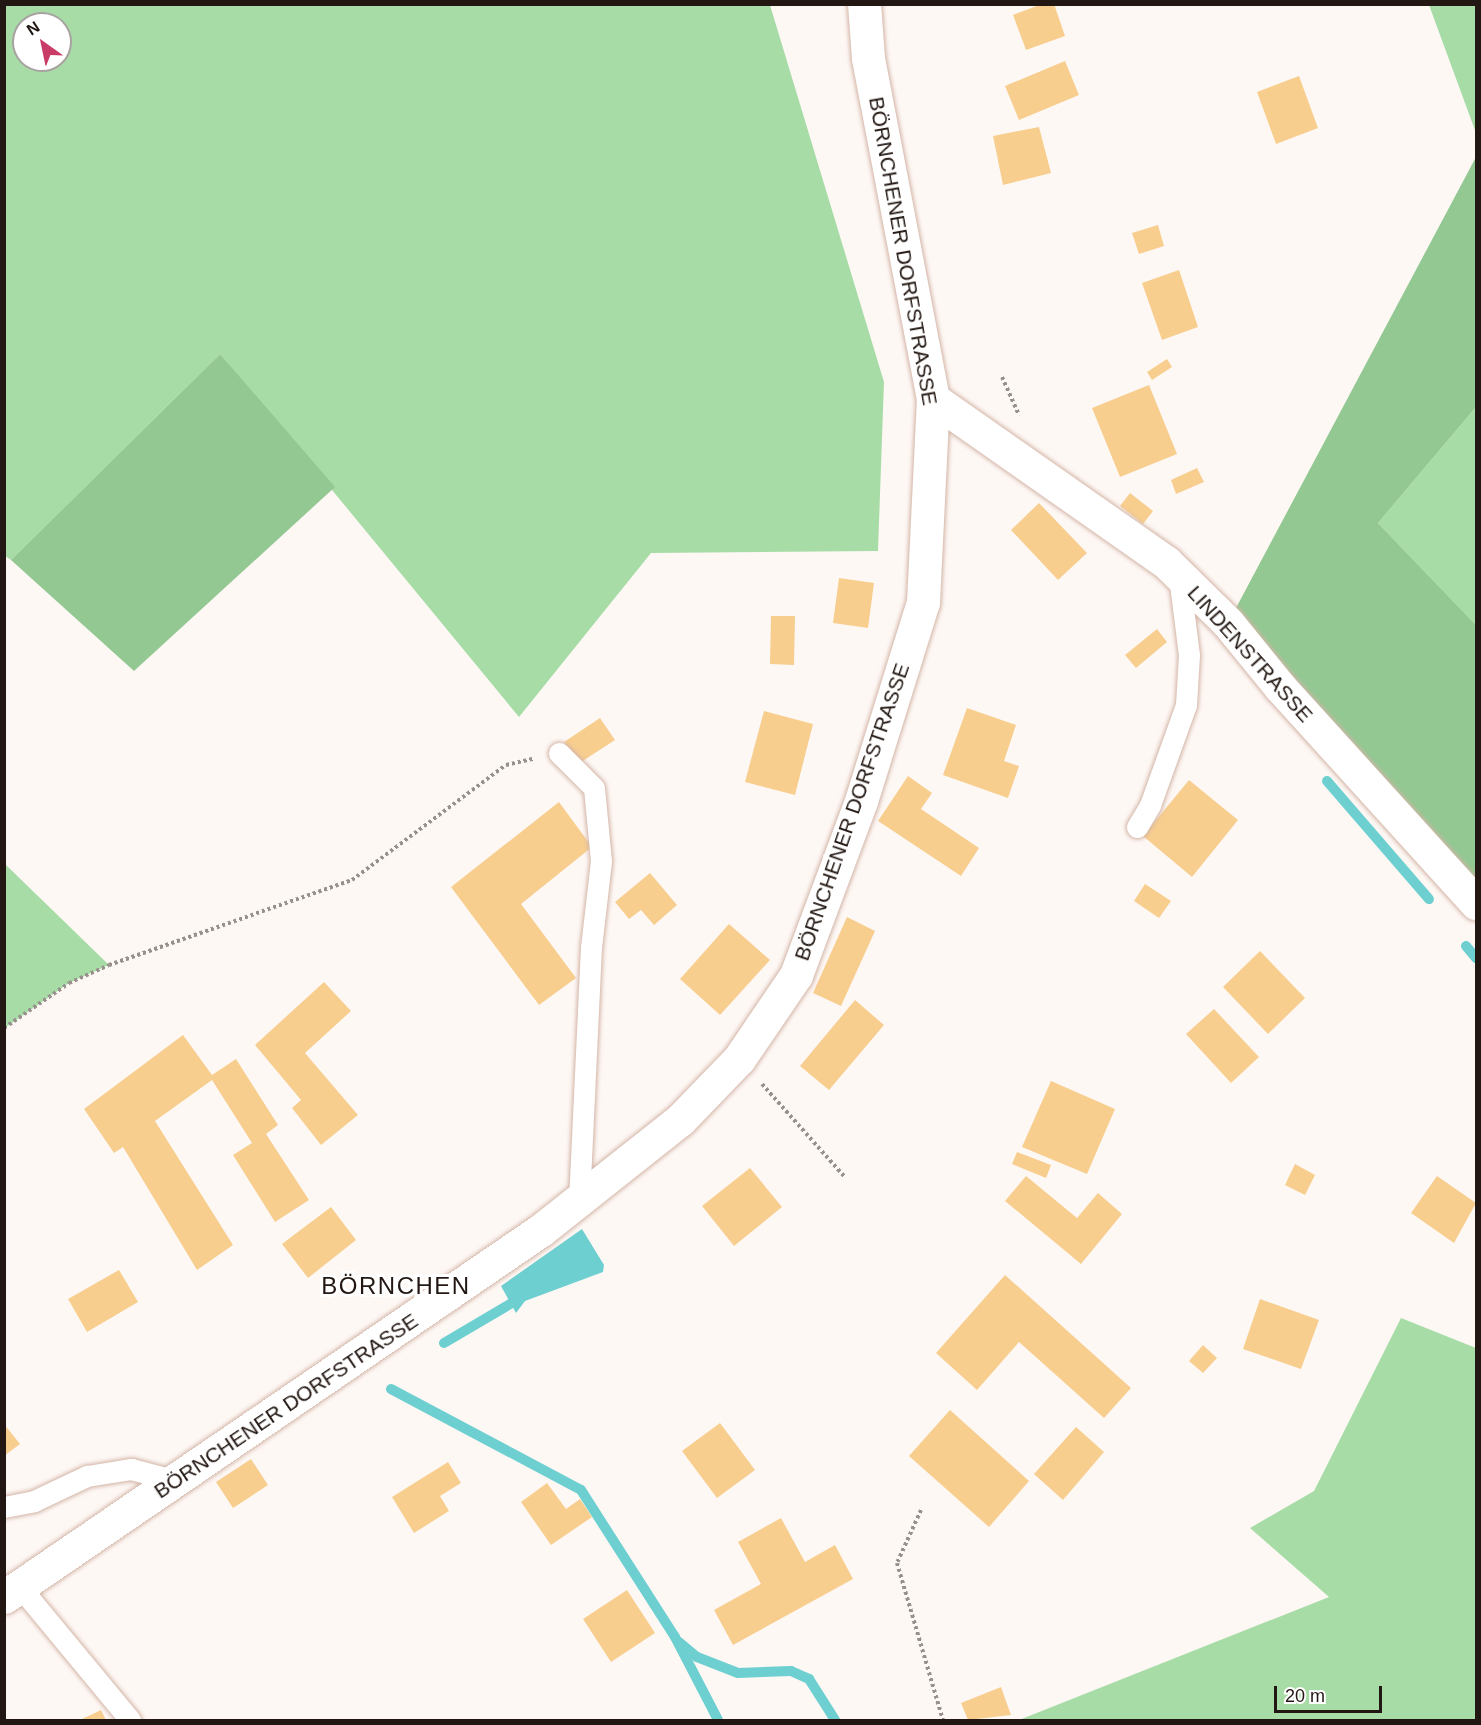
<!DOCTYPE html>
<meta charset="utf-8">
<style>
body{margin:0}
#map{position:relative;width:1481px;height:1725px;overflow:hidden;background:#fef8f5;font-family:Arial,sans-serif}
div>[style]{position:absolute}
.green>*{inset:0;background:#a7dca7}
.forest>*{inset:0;background:#93c893}
.water>*{inset:0;background:#6dcfd0}
.stream>*{height:10px;margin:-5px;padding:0 5px;transform-origin:5px;border-radius:5px;background:#6dcfd0}
.building>*{inset:0;background:#f8ce8f}
.path>*{height:4px;margin-top:-2px;transform-origin:0;background:repeating-linear-gradient(90deg,#98908c 0 3px,transparent 0 6px)}
.roads{filter:drop-shadow(0 0 2px #d3b5a7) drop-shadow(0 0 2px #d3b5a7)}
.service>*{height:21px;margin:-10.5px;padding:0 10.5px;transform-origin:10.5px;border-radius:10.5px;background:#fff}
.minor>*{height:33px;margin:-16.5px;padding:0 16.5px;transform-origin:16.5px;border-radius:16.5px;background:#fff}
span{translate:-50% -50%;white-space:nowrap;text-align:center;line-height:1.15;-webkit-text-stroke:6px #fff;paint-order:stroke}
.street-label{font-size:21px;color:#221712}
.quarter-label{font-size:24px;color:#221712;letter-spacing:1.5px}
.frame{position:absolute;inset:0;border:6px solid #221712;pointer-events:none}
.north{position:absolute;left:12px;top:12px;width:60px;height:60px;box-sizing:border-box;background:#fff;border:2px solid #a7a2a0;border-radius:50%;rotate:327deg;font-size:16px;font-weight:700;line-height:24px;text-align:center;color:#221712}
.north::after{content:'';display:block;margin:auto;width:21px;height:27px;background:#ca3c68;clip-path:polygon(50% 0,100% 100%,50% 72%,0 100%)}
.scale{position:absolute;left:1274px;top:1686px;width:108px;height:27px;box-sizing:border-box;border:3px solid #221712;border-top:0;padding-left:8px;font-size:18px;line-height:21px;white-space:nowrap;color:#221712;-webkit-text-stroke:4px #fff;paint-order:stroke}
</style>
<div id="map">
<div class="green">
<div style="clip-path:polygon(evenodd,5px 5px,770px 5px,884px 382px,878px 551px,651px 553px,519px 717px,220px 354px,11px 560px,5px 556px,5px 5px,24px 24px,60px 24px,60px 60px,24px 60px,24px 24px)"></div>
<div style="clip-path:polygon(1429px 5px,1476px 5px,1476px 133px)"></div>
<div style="clip-path:polygon(1476px 407px,1476px 625px,1378px 523px)"></div>
<div style="clip-path:polygon(5px 864px,109px 965px,69px 983px,5px 1028px)"></div>
<div style="clip-path:polygon(1401px 1318px,1476px 1348px,1476px 1720px,1019px 1720px,1329px 1597px,1250px 1528px,1314px 1491px)"></div>
</div>
<div class="forest">
<div style="clip-path:polygon(1476px 157px,1476px 407px,1378px 523px,1476px 625px,1476px 903px,1228px 623px)"></div>
<div style="clip-path:polygon(220px 354px,335px 487px,134px 671px,11px 560px)"></div>
</div>
<div class="water">
<div style="clip-path:polygon(582px 1229px,604px 1265px,603px 1272px,525px 1301px,516px 1313px,501px 1286px)"></div>
</div>
<div class="stream">
<div style="left:1327px;top:781px;width:156px;rotate:49.2deg"></div>
<div style="left:1466px;top:946px;width:16px;rotate:50deg"></div>
<div style="left:444px;top:1343px;width:91px;rotate:-30.5deg"></div>
<div style="left:391px;top:1389px;width:215px;rotate:28deg"></div>
<div style="left:581px;top:1490px;width:174px;rotate:57.4deg"></div>
<div style="left:675px;top:1637px;width:93px;rotate:62.6deg"></div>
<div style="left:679px;top:1642px;width:23px;rotate:40deg"></div>
<div style="left:697px;top:1657px;width:44px;rotate:21.3deg"></div>
<div style="left:738px;top:1673px;width:53px;rotate:-2.2deg"></div>
<div style="left:791px;top:1671px;width:20px;rotate:24deg"></div>
<div style="left:809px;top:1679px;width:49px;rotate:57.6deg"></div>
</div>
<div class="building">
<div style="clip-path:polygon(1042px 4px,1054px 4px,1065px 36px,1026px 50px,1013px 15px)"></div>
<div style="clip-path:polygon(1065px 61px,1079px 95px,1019px 120px,1005px 86px)"></div>
<div style="clip-path:polygon(1299px 76px,1318px 128px,1276px 144px,1257px 92px)"></div>
<div style="clip-path:polygon(1039px 127px,1051px 173px,1003px 185px,993px 136px)"></div>
<div style="clip-path:polygon(1158px 225px,1164px 246px,1139px 254px,1132px 233px)"></div>
<div style="clip-path:polygon(1179px 270px,1198px 327px,1162px 340px,1142px 283px)"></div>
<div style="clip-path:polygon(1167px 359px,1172px 367px,1152px 380px,1147px 372px)"></div>
<div style="clip-path:polygon(1149px 385px,1177px 454px,1120px 477px,1092px 408px)"></div>
<div style="clip-path:polygon(1197px 468px,1204px 482px,1176px 494px,1171px 480px)"></div>
<div style="clip-path:polygon(1130px 493px,1153px 511px,1143px 524px,1120px 506px)"></div>
<div style="clip-path:polygon(1039px 503px,1087px 553px,1058px 580px,1011px 530px)"></div>
<div style="clip-path:polygon(839px 578px,874px 583px,868px 628px,833px 623px)"></div>
<div style="clip-path:polygon(771px 616px,795px 616px,794px 665px,770px 664px)"></div>
<div style="clip-path:polygon(1157px 629px,1167px 642px,1136px 668px,1125px 655px)"></div>
<div style="clip-path:polygon(967px 708px,1016px 725px,1004px 761px,1019px 766px,1008px 798px,943px 775px)"></div>
<div style="clip-path:polygon(764px 711px,813px 724px,795px 795px,745px 782px)"></div>
<div style="clip-path:polygon(600px 718px,615px 740px,578px 764px,564px 742px)"></div>
<div style="clip-path:polygon(908px 776px,932px 793px,921px 809px,979px 848px,961px 876px,878px 821px)"></div>
<div style="clip-path:polygon(1189px 780px,1238px 820px,1192px 877px,1143px 836px)"></div>
<div style="clip-path:polygon(559px 802px,592px 847px,521px 904px,576px 978px,539px 1005px,451px 887px)"></div>
<div style="clip-path:polygon(650px 873px,677px 905px,654px 925px,641px 910px,629px 919px,615px 902px)"></div>
<div style="clip-path:polygon(1145px 884px,1171px 901px,1159px 918px,1134px 901px)"></div>
<div style="clip-path:polygon(847px 917px,875px 931px,841px 1006px,813px 993px)"></div>
<div style="clip-path:polygon(729px 924px,770px 960px,720px 1015px,680px 979px)"></div>
<div style="clip-path:polygon(1260px 951px,1305px 998px,1268px 1034px,1223px 987px)"></div>
<div style="clip-path:polygon(324px 982px,351px 1011px,305px 1053px,358px 1115px,321px 1145px,292px 1108px,301px 1100px,255px 1045px)"></div>
<div style="clip-path:polygon(855px 1000px,884px 1025px,829px 1090px,800px 1066px)"></div>
<div style="clip-path:polygon(1214px 1009px,1259px 1057px,1231px 1083px,1186px 1034px)"></div>
<div style="clip-path:polygon(183px 1035px,212px 1075px,236px 1059px,278px 1125px,266px 1134px,309px 1200px,275px 1222px,233px 1155px,252px 1143px,212px 1080px,155px 1121px,233px 1245px,197px 1270px,123px 1147px,114px 1153px,84px 1109px)"></div>
<div style="clip-path:polygon(1051px 1081px,1115px 1109px,1087px 1174px,1022px 1147px)"></div>
<div style="clip-path:polygon(1017px 1152px,1051px 1165px,1046px 1178px,1012px 1164px)"></div>
<div style="clip-path:polygon(1295px 1164px,1315px 1175px,1305px 1195px,1285px 1185px)"></div>
<div style="clip-path:polygon(750px 1168px,782px 1207px,734px 1246px,702px 1206px)"></div>
<div style="clip-path:polygon(1026px 1176px,1077px 1218px,1098px 1193px,1122px 1214px,1081px 1264px,1005px 1201px)"></div>
<div style="clip-path:polygon(1437px 1176px,1476px 1203px,1454px 1243px,1411px 1213px)"></div>
<div style="clip-path:polygon(331px 1207px,356px 1240px,308px 1278px,282px 1244px)"></div>
<div style="clip-path:polygon(119px 1270px,138px 1302px,87px 1332px,68px 1299px)"></div>
<div style="clip-path:polygon(1005px 1275px,1131px 1388px,1104px 1418px,1019px 1342px,977px 1390px,936px 1353px)"></div>
<div style="clip-path:polygon(1260px 1299px,1319px 1320px,1301px 1369px,1243px 1349px)"></div>
<div style="clip-path:polygon(1203px 1345px,1217px 1358px,1203px 1373px,1189px 1361px)"></div>
<div style="clip-path:polygon(950px 1410px,1029px 1481px,989px 1527px,909px 1456px)"></div>
<div style="clip-path:polygon(720px 1423px,755px 1470px,717px 1498px,682px 1451px)"></div>
<div style="clip-path:polygon(4px 1424px,20px 1444px,4px 1456px)"></div>
<div style="clip-path:polygon(1076px 1427px,1104px 1452px,1063px 1500px,1034px 1474px)"></div>
<div style="clip-path:polygon(251px 1459px,268px 1485px,233px 1508px,216px 1482px)"></div>
<div style="clip-path:polygon(448px 1462px,461px 1483px,440px 1496px,449px 1511px,414px 1533px,392px 1497px)"></div>
<div style="clip-path:polygon(547px 1483px,566px 1509px,580px 1499px,592px 1517px,551px 1545px,521px 1502px)"></div>
<div style="clip-path:polygon(781px 1518px,805px 1562px,835px 1545px,853px 1579px,733px 1645px,714px 1610px,761px 1584px,738px 1542px)"></div>
<div style="clip-path:polygon(627px 1590px,655px 1633px,611px 1662px,583px 1619px)"></div>
<div style="clip-path:polygon(1001px 1687px,1011px 1715px,968px 1720px,961px 1703px)"></div>
<div style="clip-path:polygon(101px 1710px,106px 1720px,80px 1720px)"></div>
</div>
<div class="path">
<div style="left:1002px;top:377px;width:42px;rotate:65.9deg"></div>
<div style="left:4px;top:1028px;width:79px;rotate:-34.7deg"></div>
<div style="left:69px;top:983px;width:44px;rotate:-24.2deg"></div>
<div style="left:109px;top:965px;width:257px;rotate:-19.3deg"></div>
<div style="left:352px;top:880px;width:192px;rotate:-36.8deg"></div>
<div style="left:506px;top:765px;width:28px;rotate:-13deg"></div>
<div style="left:762px;top:1084px;width:125px;rotate:48.3deg"></div>
<div style="left:921px;top:1510px;width:58px;rotate:114.4deg"></div>
<div style="left:897px;top:1563px;width:164px;rotate:73.7deg"></div>
</div>
<div class="roads">
<div class="service">
<div style="left:559px;top:753px;width:49px;rotate:45deg"></div>
<div style="left:594px;top:788px;width:73px;rotate:84.5deg"></div>
<div style="left:601px;top:861px;width:87px;rotate:96.6deg"></div>
<div style="left:591px;top:947px;width:253px;rotate:92.7deg"></div>
<div style="left:1137px;top:827px;width:26px;rotate:-59deg"></div>
<div style="left:1150px;top:805px;width:106px;rotate:-70.2deg"></div>
<div style="left:1186px;top:705px;width:50px;rotate:-86.6deg"></div>
<div style="left:1189px;top:655px;width:80px;rotate:-97.2deg"></div>
<div style="left:4px;top:1507px;width:31px;rotate:-11deg"></div>
<div style="left:34px;top:1501px;width:59px;rotate:-25.3deg"></div>
<div style="left:87px;top:1476px;width:45px;rotate:-9deg"></div>
<div style="left:131px;top:1469px;width:43px;rotate:14.7deg"></div>
<div style="left:20px;top:1587px;width:173px;rotate:50.4deg"></div>
</div>
<div class="minor">
<div style="left:933px;top:399px;width:284px;rotate:35deg"></div>
<div style="left:1166px;top:562px;width:87px;rotate:44.5deg"></div>
<div style="left:1228px;top:623px;width:82px;rotate:50.9deg"></div>
<div style="left:1280px;top:687px;width:292px;rotate:47.8deg"></div>
<div style="left:4px;top:1597px;width:650px;rotate:-34.35deg"></div>
<div style="left:541px;top:1230px;width:177px;rotate:-38.4deg"></div>
<div style="left:680px;top:1120px;width:85px;rotate:-46deg"></div>
<div style="left:739px;top:1059px;width:102px;rotate:-55.8deg"></div>
<div style="left:796px;top:975px;width:186px;rotate:-69.5deg"></div>
<div style="left:861px;top:801px;width:208px;rotate:-72.7deg"></div>
<div style="left:923px;top:602px;width:203px;rotate:-87.2deg"></div>
<div style="left:933px;top:399px;width:347px;rotate:-100.8deg"></div>
<div style="left:868px;top:58px;width:54px;rotate:-94.2deg"></div>
</div>
</div>
<div class="street-label">
<span style="left:903px;top:251px;rotate:80deg">BÖRNCHENER DORFSTRASSE</span>
<span style="left:1250px;top:654px;rotate:48deg">LINDENSTRASSE</span>
<span style="left:852px;top:812px;rotate:-71deg">BÖRNCHENER DORFSTRASSE</span>
<span style="left:286px;top:1406px;rotate:-34deg">BÖRNCHENER DORFSTRASSE</span>
</div>
<div class="quarter-label">
<span style="left:396px;top:1286px">BÖRNCHEN</span>
</div>
<div class="frame"></div>
<div class="north">N</div>
<div class="scale">20 m</div>
</div>
